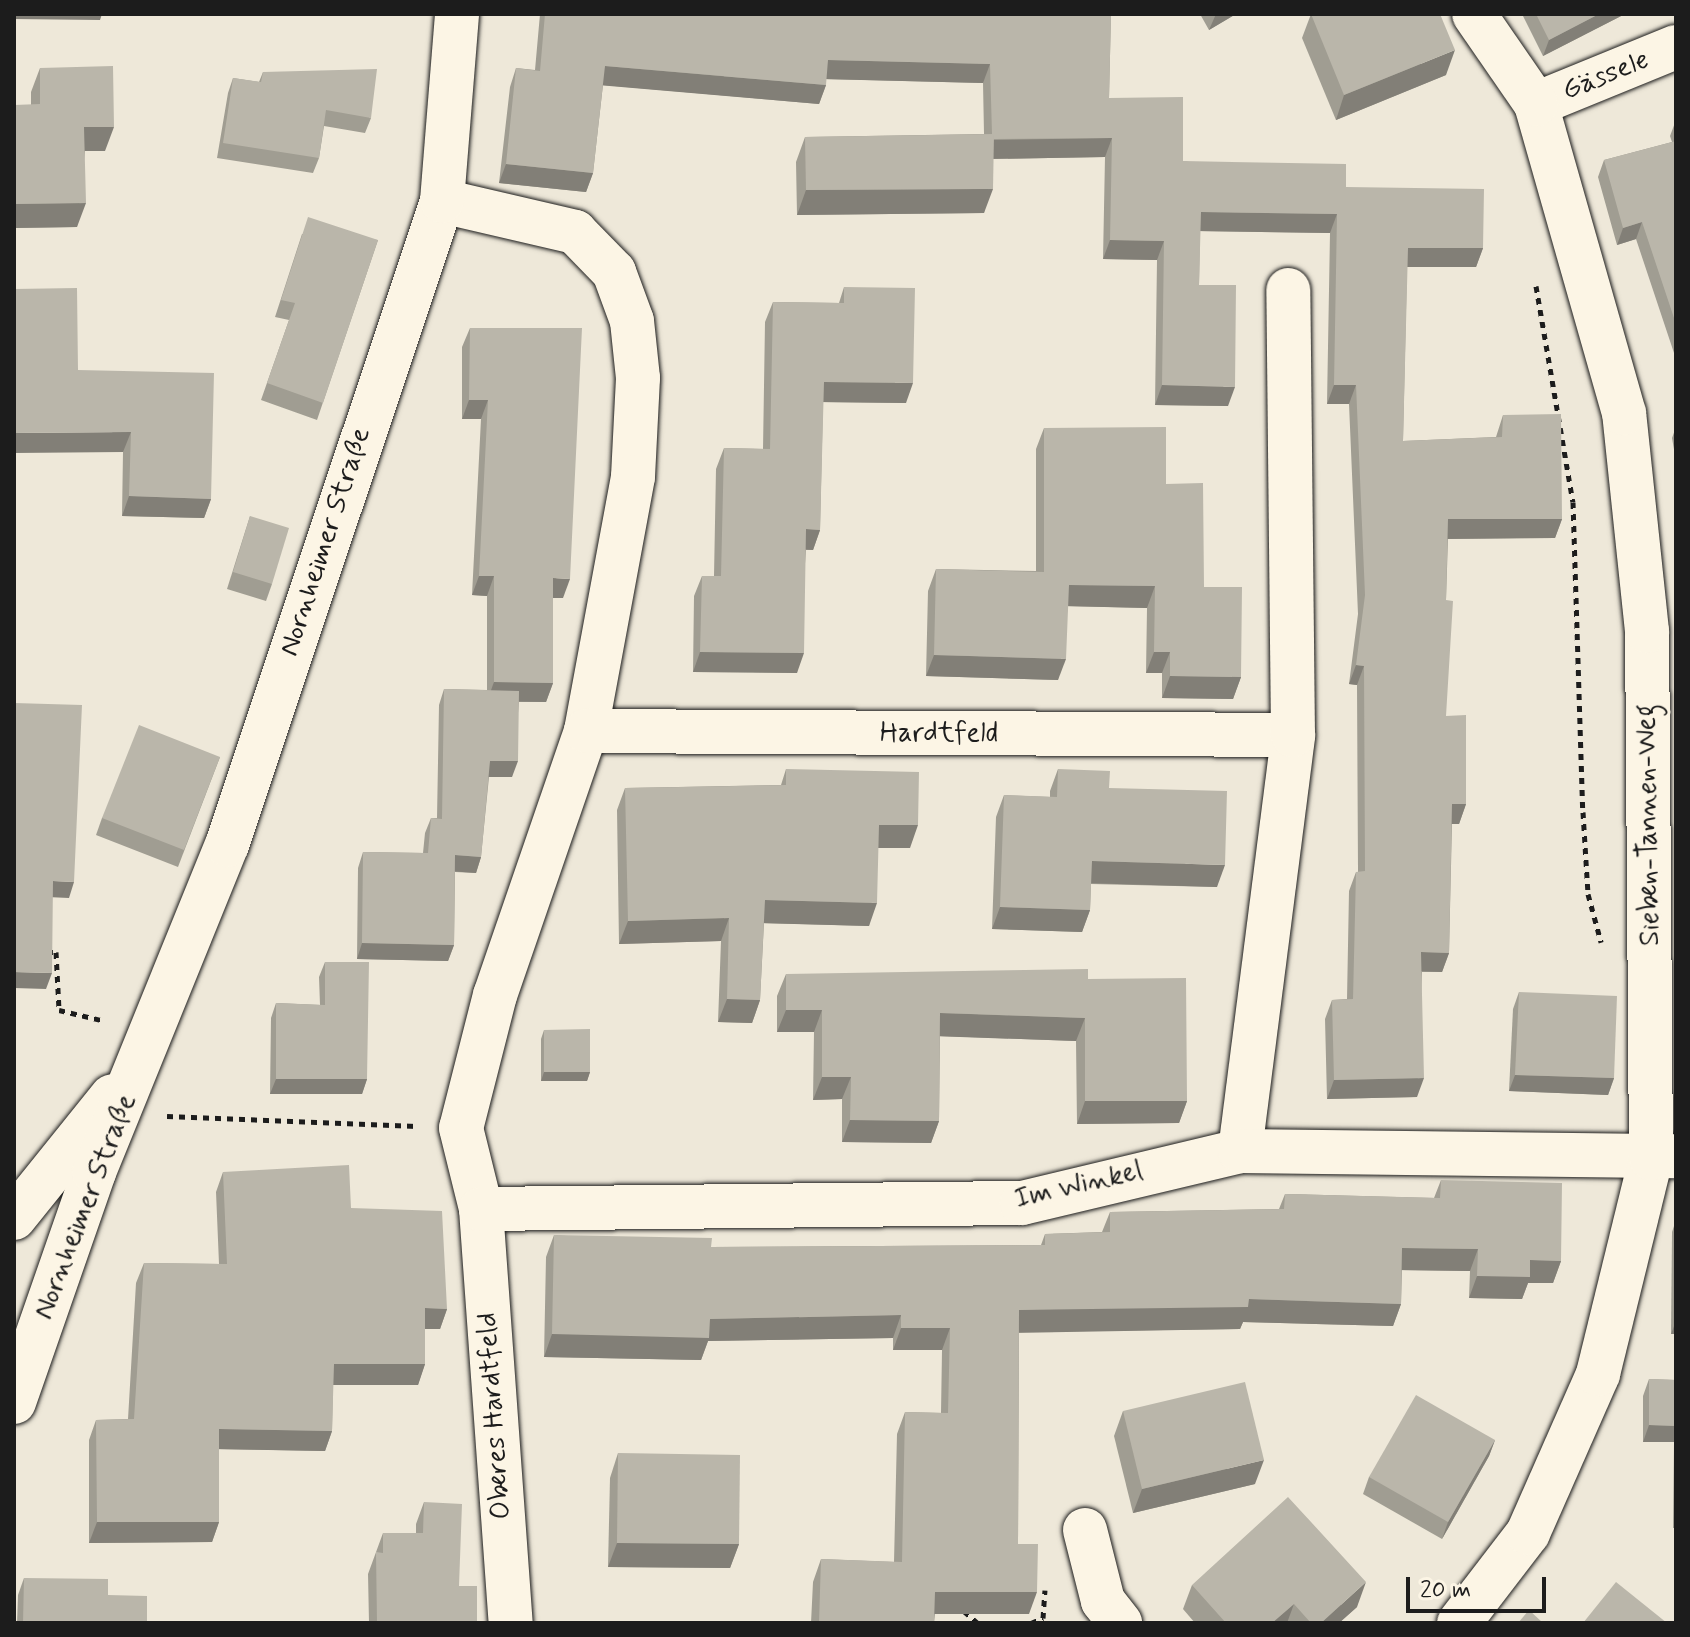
<!DOCTYPE html>
<meta charset="utf-8">
<style>
body{margin:0}
#map{position:relative;width:1690px;height:1637px;overflow:hidden;background:#eee8d9;font-family:Mynerve,sans-serif}
div>[style]{position:absolute}
.path>*{height:5px;margin-top:-2.5px;transform-origin:0;background:repeating-linear-gradient(90deg,#1c1c1c 0 6px,transparent 0 12px)}
.roads{filter:drop-shadow(0 0 2px #1c1c1c) drop-shadow(0 0 2px #1c1c1c)}
.minor>*{height:44px;margin:-22px;padding:0 22px;transform-origin:22px;border-radius:22px;background:#fcf5e5}
.wall>*{inset:0;background:#a09d92}
.shaded-wall>*{inset:0;background:#827f77}
.building>*{inset:0;background:#bab6aa}
span{translate:-50% -50%;white-space:nowrap;text-align:center;line-height:1.15;-webkit-text-stroke:6px #fcf5e5;paint-order:stroke}
.street-label{font-size:28px;color:#1c1c1c}
.frame{position:absolute;inset:0;border:16px solid #1c1c1c;pointer-events:none}
.scale{position:absolute;left:1406px;top:1577px;width:140px;height:36px;box-sizing:border-box;border:4px solid #1c1c1c;border-top:0;padding-left:10px;font-size:24px;line-height:28px;white-space:nowrap;color:#1c1c1c;-webkit-text-stroke:6px #fcf5e5;paint-order:stroke}
</style>
<div id="map">
<div class="path">
<div style="left:1536px;top:286px;width:219px;rotate:80.3deg"></div>
<div style="left:1573px;top:502px;width:310px;rotate:88.2deg"></div>
<div style="left:1583px;top:812px;width:82px;rotate:86.5deg"></div>
<div style="left:1588px;top:894px;width:50px;rotate:74.8deg"></div>
<div style="left:47px;top:952px;width:9px"></div>
<div style="left:56px;top:952px;width:58px;rotate:87deg"></div>
<div style="left:59px;top:1010px;width:47px;rotate:13.4deg"></div>
<div style="left:167px;top:1116px;width:250px;rotate:2.3deg"></div>
<div style="left:964px;top:1611px;width:18px;rotate:41deg"></div>
<div style="left:1031px;top:1623px;width:13px;rotate:-23deg"></div>
<div style="left:1043px;top:1618px;width:28px;rotate:-86deg"></div>
</div>
<div class="roads">
<div class="minor">
<div style="left:1536px;top:104px;width:151px;rotate:-22.2deg"></div>
<div style="left:442px;top:201px;width:137px;rotate:13.1deg"></div>
<div style="left:575px;top:232px;width:56px;rotate:45.7deg"></div>
<div style="left:614px;top:272px;width:52px;rotate:69.8deg"></div>
<div style="left:632px;top:321px;width:57px;rotate:84deg"></div>
<div style="left:638px;top:378px;width:99px;rotate:92.9deg"></div>
<div style="left:633px;top:477px;width:258px;rotate:100.5deg"></div>
<div style="left:586px;top:731px;width:279px;rotate:109deg"></div>
<div style="left:495px;top:995px;width:137px;rotate:104.3deg"></div>
<div style="left:461px;top:1128px;width:83px;rotate:76.1deg"></div>
<div style="left:481px;top:1209px;width:415px;rotate:85.9deg"></div>
<div style="left:586px;top:731px;width:707px;rotate:0.32deg"></div>
<div style="left:1240px;top:1151px;width:419px;rotate:-82.7deg"></div>
<div style="left:1293px;top:735px;width:445px;rotate:-90.6deg"></div>
<div style="left:481px;top:1209px;width:541px;rotate:-0.64deg"></div>
<div style="left:1022px;top:1203px;width:224px;rotate:-13.4deg"></div>
<div style="left:1240px;top:1151px;width:436px;rotate:0.7deg"></div>
<div style="left:14px;top:1218px;width:156px;rotate:-51.2deg"></div>
<div style="left:14px;top:1402px;width:244px;rotate:-70.8deg"></div>
<div style="left:94px;top:1172px;width:353px;rotate:-67.9deg"></div>
<div style="left:227px;top:845px;width:679px;rotate:-71.54deg"></div>
<div style="left:442px;top:201px;width:188px;rotate:-85.4deg"></div>
<div style="left:1085px;top:1530px;width:73px;rotate:75.8deg"></div>
<div style="left:1103px;top:1601px;width:28px;rotate:52deg"></div>
<div style="left:1459px;top:1623px;width:113px;rotate:-52.5deg"></div>
<div style="left:1528px;top:1533px;width:174px;rotate:-66.2deg"></div>
<div style="left:1598px;top:1374px;width:222px;rotate:-76.2deg"></div>
<div style="left:1651px;top:1158px;width:527px;rotate:-90.43deg"></div>
<div style="left:1647px;top:631px;width:219px;rotate:-96deg"></div>
<div style="left:1624px;top:413px;width:321px;rotate:-105.9deg"></div>
<div style="left:1536px;top:104px;width:109px;rotate:-124.6deg"></div>
</div>
</div>
<div class="wall">
<div style="clip-path:polygon(540px 14px,1111px 14px,1109px 98px,1183px 161px,1346px 187px,1483px 248px,1476px 267px,1407px 267px,1403px 441px,1496px 437px,1503px 415px,1562px 519px,1555px 538px,1448px 539px,1446px 600px,1446px 716px,1466px 804px,1459px 824px,1452px 824px,1449px 953px,1442px 972px,1422px 972px,1417px 1097px,1327px 1099px,1325px 1019px,1332px 1000px,1347px 999px,1349px 891px,1356px 872px,1358px 872px,1357px 685px,1349px 684px,1358px 614px,1349px 404px,1327px 404px,1330px 233px,1200px 231px,1199px 285px,1228px 406px,1155px 405px,1157px 260px,1103px 259px,1105px 157px,993px 159px,984px 213px,797px 215px,796px 162px,805px 137px,984px 134px,983px 83px,826px 79px,826px 85px,819px 104px,603px 85px,593px 173px,586px 192px,499px 183px,510px 87px,516px 68px,535px 70px)"></div>
<div style="clip-path:polygon(1200px 14px,1236px 14px,1209px 30px)"></div>
<div style="clip-path:polygon(1311px 14px,1446px 75px,1336px 120px,1302px 38px)"></div>
<div style="clip-path:polygon(1522px 14px,1625px 14px,1543px 56px)"></div>
<div style="clip-path:polygon(40px 68px,105px 151px,85px 151px,77px 227px,14px 228px,14px 105px,31px 105px,31px 92px)"></div>
<div style="clip-path:polygon(263px 72px,371px 118px,365px 133px,324px 126px,319px 158px,313px 173px,217px 158px,228px 93px,233px 78px,259px 82px)"></div>
<div style="clip-path:polygon(1676px 120px,1676px 356px,1675px 356px,1636px 239px,1617px 245px,1598px 177px,1604px 160px,1672px 142px,1670px 136px)"></div>
<div style="clip-path:polygon(302px 234px,378px 240px,317px 420px,261px 400px,289px 320px,275px 317px)"></div>
<div style="clip-path:polygon(844px 287px,906px 403px,823px 402px,820px 530px,813px 550px,806px 550px,797px 673px,693px 672px,694px 596px,702px 576px,714px 576px,716px 469px,724px 448px,763px 449px,765px 322px,773px 302px,839px 303px)"></div>
<div style="clip-path:polygon(470px 328px,563px 598px,553px 598px,553px 683px,546px 702px,519px 702px,512px 777px,489px 777px,481px 857px,476px 873px,455px 872px,454px 945px,448px 961px,357px 959px,358px 868px,363px 852px,423px 853px,425px 833px,431px 818px,437px 818px,439px 705px,444px 689px,487px 690px,487px 596px,472px 595px,481px 419px,462px 419px,462px 347px)"></div>
<div style="clip-path:polygon(78px 370px,211px 499px,204px 518px,122px 516px,123px 452px)"></div>
<div style="clip-path:polygon(1676px 427px,1676px 461px,1672px 438px)"></div>
<div style="clip-path:polygon(1044px 428px,1166px 484px,1204px 587px,1241px 677px,1233px 699px,1162px 698px,1162px 673px,1146px 673px,1147px 608px,1068px 606px,1058px 680px,926px 676px,928px 591px,936px 569px,1036px 571px,1036px 449px)"></div>
<div style="clip-path:polygon(250px 516px,272px 584px,266px 601px,227px 589px)"></div>
<div style="clip-path:polygon(220px 757px,178px 867px,96px 835px,102px 818px)"></div>
<div style="clip-path:polygon(786px 769px,910px 848px,878px 848px,869px 926px,764px 923px,760px 1000px,752px 1023px,718px 1022px,721px 941px,619px 944px,617px 810px,625px 788px,781px 785px)"></div>
<div style="clip-path:polygon(1058px 769px,1217px 887px,1091px 884px,1090px 910px,1082px 932px,992px 929px,996px 817px,1004px 795px,1050px 797px,1050px 791px)"></div>
<div style="clip-path:polygon(325px 962px,367px 1079px,362px 1094px,270px 1094px,271px 1018px,276px 1003px,320px 1005px,319px 977px)"></div>
<div style="clip-path:polygon(786px 974px,1088px 979px,1187px 1101px,1179px 1123px,1077px 1124px,1076px 1041px,940px 1036px,939px 1121px,931px 1143px,842px 1142px,842px 1099px,813px 1100px,814px 1032px,777px 1032px,777px 996px)"></div>
<div style="clip-path:polygon(1519px 992px,1614px 1078px,1608px 1095px,1509px 1091px,1513px 1009px)"></div>
<div style="clip-path:polygon(544px 1030px,590px 1072px,587px 1081px,541px 1081px,541px 1039px)"></div>
<div style="clip-path:polygon(223px 1172px,351px 1208px,447px 1309px,440px 1329px,425px 1329px,425px 1364px,418px 1385px,333px 1385px,332px 1431px,325px 1451px,219px 1449px,219px 1522px,212px 1542px,89px 1543px,89px 1440px,96px 1420px,128px 1419px,136px 1283px,144px 1263px,219px 1264px,216px 1192px)"></div>
<div style="clip-path:polygon(1441px 1180px,1561px 1261px,1553px 1283px,1528px 1283px,1522px 1299px,1469px 1298px,1470px 1271px,1402px 1270px,1401px 1304px,1393px 1326px,1243px 1322px,1240px 1329px,1019px 1332px,1018px 1544px,1029px 1614px,935px 1614px,934px 1623px,811px 1623px,813px 1582px,821px 1559px,894px 1562px,897px 1434px,905px 1412px,941px 1413px,942px 1350px,893px 1350px,893px 1338px,708px 1341px,701px 1360px,544px 1357px,546px 1257px,554px 1235px,711px 1247px,1041px 1245px,1045px 1234px,1102px 1232px,1110px 1212px,1279px 1209px,1285px 1194px,1434px 1198px)"></div>
<div style="clip-path:polygon(1676px 1220px,1676px 1334px,1671px 1334px,1672px 1232px)"></div>
<div style="clip-path:polygon(1649px 1379px,1676px 1380px,1676px 1528px,1673px 1528px,1674px 1442px,1643px 1442px,1643px 1396px)"></div>
<div style="clip-path:polygon(1123px 1411px,1255px 1484px,1133px 1513px,1114px 1436px)"></div>
<div style="clip-path:polygon(1495px 1440px,1489px 1456px,1442px 1539px,1363px 1494px,1369px 1477px)"></div>
<div style="clip-path:polygon(618px 1453px,739px 1544px,730px 1568px,608px 1567px,610px 1478px)"></div>
<div style="clip-path:polygon(424px 1502px,459px 1586px,477px 1623px,369px 1623px,368px 1574px,383px 1533px,416px 1533px,416px 1524px)"></div>
<div style="clip-path:polygon(24px 1578px,108px 1595px,147px 1623px,17px 1623px,18px 1595px)"></div>
<div style="clip-path:polygon(1192px 1585px,1357px 1607px,1339px 1623px,1195px 1623px,1183px 1609px)"></div>
</div>
<div class="shaded-wall">
<div style="clip-path:polygon(14px 14px,102px 14px,100px 20px,14px 19px)"></div>
<div style="clip-path:polygon(1216px 14px,1236px 14px,1209px 30px)"></div>
<div style="clip-path:polygon(1599px 14px,1625px 14px,1543px 56px,1549px 40px)"></div>
<div style="clip-path:polygon(1455px 50px,1446px 75px,1336px 120px,1344px 95px)"></div>
<div style="clip-path:polygon(828px 60px,990px 64px,983px 83px,821px 79px)"></div>
<div style="clip-path:polygon(605px 66px,826px 85px,819px 104px,598px 85px)"></div>
<div style="clip-path:polygon(84px 127px,114px 127px,105px 151px,75px 151px)"></div>
<div style="clip-path:polygon(1112px 138px,1105px 157px,985px 159px,992px 140px)"></div>
<div style="clip-path:polygon(506px 164px,593px 173px,586px 192px,499px 183px)"></div>
<div style="clip-path:polygon(993px 189px,984px 213px,797px 215px,806px 190px)"></div>
<div style="clip-path:polygon(86px 203px,77px 227px,14px 228px,14px 204px)"></div>
<div style="clip-path:polygon(1201px 212px,1337px 214px,1330px 233px,1194px 231px)"></div>
<div style="clip-path:polygon(1642px 222px,1636px 239px,1617px 245px,1623px 228px)"></div>
<div style="clip-path:polygon(1110px 240px,1164px 241px,1157px 260px,1103px 259px)"></div>
<div style="clip-path:polygon(1408px 248px,1483px 248px,1476px 267px,1401px 267px)"></div>
<div style="clip-path:polygon(824px 382px,913px 383px,906px 403px,816px 402px)"></div>
<div style="clip-path:polygon(1162px 385px,1235px 387px,1228px 406px,1155px 405px)"></div>
<div style="clip-path:polygon(1334px 385px,1356px 385px,1349px 404px,1327px 404px)"></div>
<div style="clip-path:polygon(469px 400px,488px 400px,481px 419px,462px 419px)"></div>
<div style="clip-path:polygon(131px 432px,123px 452px,14px 453px,14px 433px)"></div>
<div style="clip-path:polygon(129px 496px,211px 499px,204px 518px,122px 516px)"></div>
<div style="clip-path:polygon(1448px 519px,1562px 519px,1555px 538px,1441px 539px)"></div>
<div style="clip-path:polygon(806px 529px,820px 530px,813px 550px,799px 549px)"></div>
<div style="clip-path:polygon(479px 576px,494px 576px,487px 596px,472px 595px)"></div>
<div style="clip-path:polygon(553px 578px,570px 579px,563px 598px,546px 598px)"></div>
<div style="clip-path:polygon(1069px 585px,1155px 586px,1147px 608px,1061px 606px)"></div>
<div style="clip-path:polygon(700px 652px,804px 653px,797px 673px,693px 672px)"></div>
<div style="clip-path:polygon(1154px 652px,1170px 652px,1162px 673px,1146px 673px)"></div>
<div style="clip-path:polygon(934px 655px,1066px 659px,1058px 680px,926px 676px)"></div>
<div style="clip-path:polygon(1356px 665px,1364px 666px,1357px 685px,1349px 684px)"></div>
<div style="clip-path:polygon(1170px 676px,1241px 677px,1233px 699px,1162px 698px)"></div>
<div style="clip-path:polygon(494px 682px,553px 683px,546px 702px,487px 701px)"></div>
<div style="clip-path:polygon(490px 761px,518px 761px,512px 777px,484px 777px)"></div>
<div style="clip-path:polygon(1452px 804px,1466px 804px,1459px 824px,1445px 824px)"></div>
<div style="clip-path:polygon(879px 825px,918px 825px,910px 848px,871px 848px)"></div>
<div style="clip-path:polygon(455px 855px,481px 857px,476px 873px,449px 871px)"></div>
<div style="clip-path:polygon(1092px 861px,1225px 865px,1217px 887px,1084px 883px)"></div>
<div style="clip-path:polygon(53px 881px,74px 882px,69px 898px,47px 897px)"></div>
<div style="clip-path:polygon(765px 900px,877px 903px,869px 926px,757px 923px)"></div>
<div style="clip-path:polygon(1000px 907px,1090px 910px,1082px 932px,992px 929px)"></div>
<div style="clip-path:polygon(729px 918px,721px 941px,619px 944px,628px 921px)"></div>
<div style="clip-path:polygon(362px 943px,454px 945px,448px 961px,357px 959px)"></div>
<div style="clip-path:polygon(1421px 952px,1449px 953px,1442px 972px,1414px 971px)"></div>
<div style="clip-path:polygon(14px 972px,52px 973px,46px 989px,14px 988px)"></div>
<div style="clip-path:polygon(727px 999px,760px 1000px,752px 1023px,718px 1022px)"></div>
<div style="clip-path:polygon(786px 1010px,822px 1010px,814px 1032px,777px 1032px)"></div>
<div style="clip-path:polygon(940px 1013px,1085px 1018px,1076px 1041px,932px 1036px)"></div>
<div style="clip-path:polygon(544px 1072px,590px 1072px,587px 1081px,541px 1081px)"></div>
<div style="clip-path:polygon(1515px 1075px,1614px 1078px,1608px 1095px,1509px 1091px)"></div>
<div style="clip-path:polygon(822px 1077px,851px 1077px,842px 1099px,813px 1100px)"></div>
<div style="clip-path:polygon(1424px 1078px,1417px 1097px,1327px 1099px,1334px 1080px)"></div>
<div style="clip-path:polygon(276px 1079px,367px 1079px,362px 1094px,270px 1094px)"></div>
<div style="clip-path:polygon(1085px 1101px,1187px 1101px,1179px 1123px,1077px 1124px)"></div>
<div style="clip-path:polygon(850px 1120px,939px 1121px,931px 1143px,842px 1142px)"></div>
<div style="clip-path:polygon(1402px 1248px,1478px 1249px,1470px 1271px,1394px 1270px)"></div>
<div style="clip-path:polygon(1530px 1260px,1561px 1261px,1553px 1283px,1528px 1283px,1522px 1299px,1469px 1298px,1477px 1276px)"></div>
<div style="clip-path:polygon(1249px 1299px,1401px 1304px,1393px 1326px,1243px 1322px,1240px 1329px,1011px 1333px,1019px 1310px)"></div>
<div style="clip-path:polygon(425px 1308px,447px 1309px,440px 1329px,418px 1329px)"></div>
<div style="clip-path:polygon(901px 1315px,893px 1338px,708px 1341px,701px 1360px,544px 1357px,552px 1334px,710px 1319px)"></div>
<div style="clip-path:polygon(1676px 1321px,1676px 1334px,1671px 1334px)"></div>
<div style="clip-path:polygon(901px 1328px,950px 1328px,942px 1350px,893px 1350px)"></div>
<div style="clip-path:polygon(334px 1364px,425px 1364px,418px 1385px,326px 1385px)"></div>
<div style="clip-path:polygon(1649px 1425px,1676px 1426px,1676px 1437px,1674px 1442px,1643px 1442px)"></div>
<div style="clip-path:polygon(219px 1429px,332px 1431px,325px 1451px,211px 1449px)"></div>
<div style="clip-path:polygon(1495px 1440px,1489px 1456px,1442px 1539px,1448px 1522px)"></div>
<div style="clip-path:polygon(1264px 1460px,1255px 1484px,1133px 1513px,1142px 1489px)"></div>
<div style="clip-path:polygon(97px 1522px,219px 1522px,212px 1542px,89px 1543px)"></div>
<div style="clip-path:polygon(617px 1543px,739px 1544px,730px 1568px,608px 1567px)"></div>
<div style="clip-path:polygon(1366px 1582px,1357px 1607px,1339px 1623px,1321px 1623px)"></div>
<div style="clip-path:polygon(935px 1592px,1037px 1592px,1029px 1614px,927px 1614px)"></div>
<div style="clip-path:polygon(1294px 1604px,1287px 1623px,1272px 1623px)"></div>
</div>
<div class="building">
<div style="clip-path:polygon(545px 14px,1111px 14px,1109px 98px,1183px 97px,1183px 161px,1346px 164px,1346px 187px,1484px 189px,1483px 248px,1408px 248px,1403px 441px,1502px 437px,1503px 415px,1561px 414px,1562px 519px,1448px 519px,1446px 600px,1453px 601px,1446px 716px,1466px 715px,1466px 804px,1452px 804px,1449px 953px,1421px 952px,1424px 1078px,1334px 1080px,1332px 1000px,1353px 999px,1356px 872px,1365px 871px,1364px 666px,1356px 665px,1365px 595px,1356px 385px,1334px 385px,1337px 214px,1201px 212px,1199px 285px,1236px 285px,1235px 387px,1162px 385px,1164px 241px,1110px 240px,1112px 138px,994px 139px,994px 134px,992px 134px,990px 64px,828px 60px,826px 85px,605px 66px,593px 173px,506px 164px,516px 68px,540px 71px)"></div>
<div style="clip-path:polygon(1311px 14px,1440px 14px,1455px 50px,1344px 95px)"></div>
<div style="clip-path:polygon(1536px 14px,1599px 14px,1549px 40px)"></div>
<div style="clip-path:polygon(113px 66px,114px 127px,84px 127px,86px 203px,14px 204px,14px 105px,40px 104px,40px 68px)"></div>
<div style="clip-path:polygon(377px 69px,371px 118px,326px 110px,319px 158px,223px 143px,233px 78px,261px 82px,263px 72px)"></div>
<div style="clip-path:polygon(994px 134px,993px 189px,806px 190px,805px 137px)"></div>
<div style="clip-path:polygon(1676px 141px,1676px 324px,1642px 222px,1623px 228px,1604px 160px)"></div>
<div style="clip-path:polygon(308px 217px,378px 240px,323px 403px,267px 383px,295px 303px,281px 300px)"></div>
<div style="clip-path:polygon(844px 287px,915px 288px,913px 383px,824px 382px,820px 530px,806px 529px,804px 653px,700px 652px,702px 576px,721px 576px,724px 448px,770px 449px,773px 302px,844px 303px)"></div>
<div style="clip-path:polygon(77px 288px,78px 370px,214px 373px,211px 499px,129px 496px,131px 432px,14px 433px,14px 289px)"></div>
<div style="clip-path:polygon(470px 328px,582px 328px,570px 579px,553px 578px,553px 683px,494px 682px,494px 576px,479px 576px,488px 400px,469px 400px)"></div>
<div style="clip-path:polygon(1166px 427px,1166px 484px,1203px 483px,1204px 587px,1242px 587px,1241px 677px,1170px 676px,1170px 652px,1154px 652px,1155px 586px,1069px 585px,1066px 659px,934px 655px,936px 569px,1044px 572px,1044px 428px)"></div>
<div style="clip-path:polygon(250px 516px,289px 528px,272px 584px,233px 572px)"></div>
<div style="clip-path:polygon(444px 689px,519px 691px,518px 761px,490px 761px,481px 857px,455px 855px,454px 945px,362px 943px,363px 852px,428px 853px,431px 818px,442px 819px)"></div>
<div style="clip-path:polygon(14px 703px,82px 705px,74px 882px,53px 881px,52px 973px,14px 972px)"></div>
<div style="clip-path:polygon(139px 725px,220px 757px,184px 850px,102px 818px)"></div>
<div style="clip-path:polygon(786px 769px,919px 772px,918px 825px,879px 825px,877px 903px,765px 900px,760px 1000px,727px 999px,729px 918px,628px 921px,625px 788px,786px 785px)"></div>
<div style="clip-path:polygon(1058px 769px,1110px 771px,1109px 788px,1227px 791px,1225px 865px,1092px 861px,1090px 910px,1000px 907px,1004px 795px,1057px 797px)"></div>
<div style="clip-path:polygon(325px 962px,369px 962px,367px 1079px,276px 1079px,276px 1003px,325px 1005px)"></div>
<div style="clip-path:polygon(1088px 969px,1088px 979px,1186px 978px,1187px 1101px,1085px 1101px,1085px 1018px,940px 1013px,939px 1121px,850px 1120px,851px 1077px,822px 1077px,822px 1010px,786px 1010px,786px 974px)"></div>
<div style="clip-path:polygon(1519px 992px,1617px 996px,1614px 1078px,1515px 1075px)"></div>
<div style="clip-path:polygon(590px 1029px,590px 1072px,544px 1072px,544px 1030px)"></div>
<div style="clip-path:polygon(349px 1165px,351px 1208px,442px 1211px,447px 1309px,425px 1308px,425px 1364px,334px 1364px,332px 1431px,219px 1429px,219px 1522px,97px 1522px,96px 1420px,134px 1419px,144px 1263px,227px 1264px,223px 1172px)"></div>
<div style="clip-path:polygon(1441px 1180px,1562px 1183px,1561px 1261px,1530px 1260px,1530px 1277px,1477px 1276px,1478px 1249px,1402px 1248px,1401px 1304px,1249px 1299px,1248px 1307px,1019px 1310px,1018px 1544px,1038px 1544px,1037px 1592px,935px 1592px,934px 1623px,819px 1623px,821px 1559px,902px 1562px,905px 1412px,948px 1413px,950px 1328px,901px 1328px,901px 1315px,710px 1319px,709px 1338px,552px 1334px,554px 1235px,712px 1238px,711px 1247px,1045px 1245px,1045px 1234px,1110px 1232px,1110px 1212px,1284px 1209px,1285px 1194px,1440px 1198px)"></div>
<div style="clip-path:polygon(1649px 1379px,1676px 1380px,1676px 1426px,1649px 1425px)"></div>
<div style="clip-path:polygon(1245px 1382px,1264px 1460px,1142px 1489px,1123px 1411px)"></div>
<div style="clip-path:polygon(1416px 1395px,1495px 1440px,1448px 1522px,1369px 1477px)"></div>
<div style="clip-path:polygon(618px 1453px,740px 1455px,739px 1544px,617px 1543px)"></div>
<div style="clip-path:polygon(1288px 1497px,1366px 1582px,1321px 1623px,1311px 1623px,1294px 1604px,1272px 1623px,1226px 1623px,1192px 1585px)"></div>
<div style="clip-path:polygon(424px 1502px,462px 1504px,459px 1586px,477px 1586px,477px 1623px,377px 1623px,376px 1552px,383px 1553px,383px 1533px,423px 1533px)"></div>
<div style="clip-path:polygon(24px 1578px,108px 1579px,108px 1595px,147px 1596px,147px 1623px,23px 1623px)"></div>
<div style="clip-path:polygon(1616px 1582px,1667px 1623px,1583px 1623px)"></div>
<div style="clip-path:polygon(1529px 1610px,1543px 1623px,1518px 1623px)"></div>
</div>
<div class="street-label">
<span style="left:1606px;top:76px;rotate:-22deg">Gässele</span>
<span style="left:326px;top:542px;rotate:-72deg">Nornheimer Straße</span>
<span style="left:939px;top:734px">Hardtfeld</span>
<span style="left:1649px;top:825px;rotate:-91deg">Sieben-Tannen-Weg</span>
<span style="left:1079px;top:1186px;rotate:-13deg">Im Winkel</span>
<span style="left:86px;top:1207px;rotate:-69deg">Nornheimer Straße</span>
<span style="left:495px;top:1416px;rotate:-94deg">Oberes Hardtfeld</span>
</div>
<div class="frame"></div>
<div class="scale">20 m</div>
</div>
